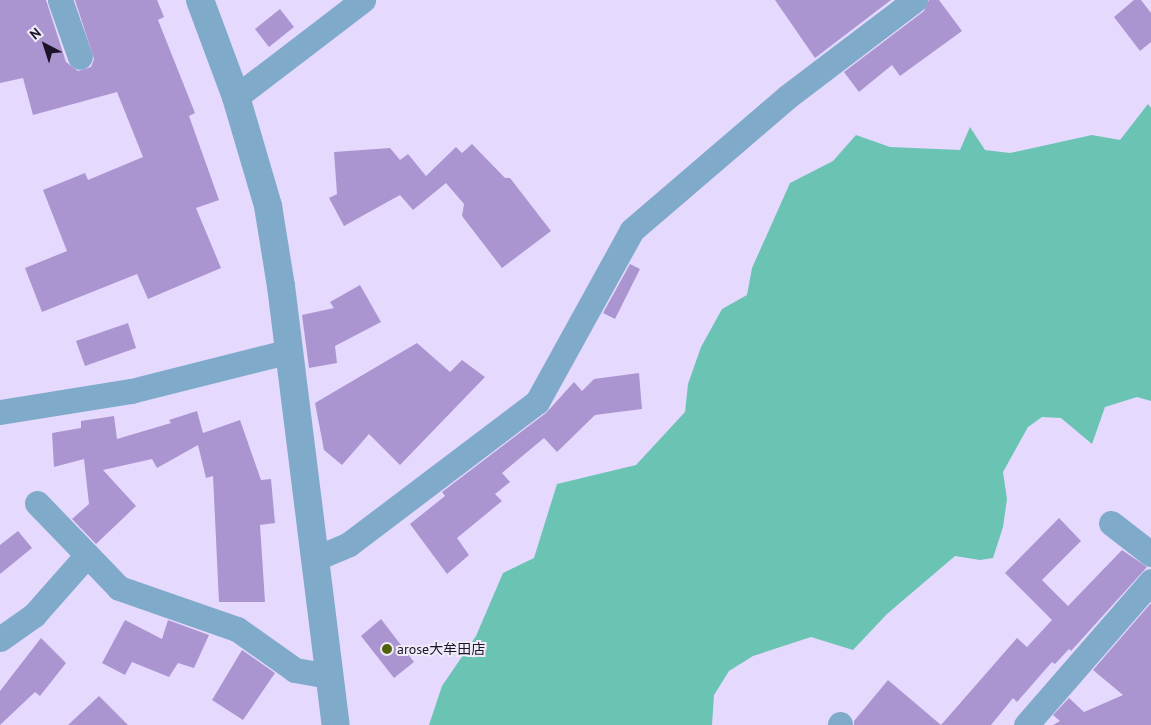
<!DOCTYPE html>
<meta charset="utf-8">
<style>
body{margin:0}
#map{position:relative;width:1151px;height:725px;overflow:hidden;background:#e6d9fe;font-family:"PT Sans","Noto Sans JP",sans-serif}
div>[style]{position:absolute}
.water>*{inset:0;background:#6bc3b4}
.building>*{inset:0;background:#ab95d0}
.minor>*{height:25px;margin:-12.5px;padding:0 12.5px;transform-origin:12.5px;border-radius:12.5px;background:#7faaca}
.tertiary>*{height:28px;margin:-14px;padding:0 14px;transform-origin:14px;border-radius:14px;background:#7faaca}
.dots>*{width:14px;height:14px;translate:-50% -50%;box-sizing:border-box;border:2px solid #efebf8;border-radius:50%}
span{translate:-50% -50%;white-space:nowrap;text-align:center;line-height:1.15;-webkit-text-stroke:4px #efebf8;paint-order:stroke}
.poi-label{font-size:14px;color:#1d142a}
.left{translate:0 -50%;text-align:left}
.north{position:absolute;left:20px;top:20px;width:50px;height:50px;-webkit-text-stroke:4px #efebf8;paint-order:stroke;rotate:320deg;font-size:14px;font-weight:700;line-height:20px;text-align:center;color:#1d142a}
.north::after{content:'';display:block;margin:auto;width:18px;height:22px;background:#1d142a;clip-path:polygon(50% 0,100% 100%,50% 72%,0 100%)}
</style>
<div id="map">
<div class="water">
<div style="clip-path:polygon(1148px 104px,1151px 108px,1151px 401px,1137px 397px,1105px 407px,1092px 444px,1061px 418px,1042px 417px,1028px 427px,1003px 472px,1007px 499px,1003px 527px,993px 558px,980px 560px,955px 556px,887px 614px,853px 650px,811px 637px,753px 656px,729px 671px,714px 695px,712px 725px,429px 725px,442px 686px,476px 636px,503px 573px,534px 558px,557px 484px,636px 465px,685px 412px,688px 384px,701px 347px,722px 309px,747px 295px,752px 268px,790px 183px,833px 161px,856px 135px,890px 147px,960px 150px,970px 127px,985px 150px,1010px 153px,1092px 135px,1120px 140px)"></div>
</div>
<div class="building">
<div style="clip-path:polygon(0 0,46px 0,66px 62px,78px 71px,91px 67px,94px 59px,75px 0,157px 0,164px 17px,158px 20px,195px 113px,189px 116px,219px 200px,196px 208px,221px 268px,148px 299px,137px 274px,42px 312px,25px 268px,67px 251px,43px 190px,85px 173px,88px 180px,143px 157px,117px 92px,33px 115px,23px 78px,0 83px)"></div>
<div style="clip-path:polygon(775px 0,891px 0,815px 58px)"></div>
<div style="clip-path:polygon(929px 0,939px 0,962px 31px,900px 76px,892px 65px,859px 92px,844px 72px,924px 11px)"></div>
<div style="clip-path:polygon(1134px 0,1141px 0,1151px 13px,1151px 42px,1140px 51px,1114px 17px)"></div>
<div style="clip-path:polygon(280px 9px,294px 27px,269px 47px,255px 29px)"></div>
<div style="clip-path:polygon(472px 144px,505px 178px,510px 178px,551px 231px,502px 268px,462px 216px,464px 204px,446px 183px,413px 210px,400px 195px,344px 226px,329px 198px,337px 194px,334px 152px,390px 148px,400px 160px,408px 154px,426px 176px,456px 147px,462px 153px)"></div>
<div style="clip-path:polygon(630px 264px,640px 269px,615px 319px,603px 313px)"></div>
<div style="clip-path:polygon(360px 285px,381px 322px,335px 346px,337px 363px,309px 368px,302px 315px,334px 308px,330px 302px)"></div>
<div style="clip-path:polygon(128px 323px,136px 348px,85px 366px,76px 341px)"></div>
<div style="clip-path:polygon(417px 343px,450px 372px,462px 360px,485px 377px,400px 465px,369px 434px,342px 465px,324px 450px,315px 403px)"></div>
<div style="clip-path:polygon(639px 373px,642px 409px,595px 415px,557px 452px,544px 438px,502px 473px,510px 482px,495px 494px,502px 501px,457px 538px,469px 555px,447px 574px,410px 524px,445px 496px,442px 492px,546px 413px,574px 382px,582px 391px,594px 379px)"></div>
<div style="clip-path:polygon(197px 411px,203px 433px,240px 420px,261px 480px,271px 479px,275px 523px,260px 525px,265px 602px,219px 602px,213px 476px,206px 478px,198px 445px,157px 468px,152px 459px,103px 470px,136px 506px,96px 544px,72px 519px,89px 504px,84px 459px,54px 467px,52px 433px,81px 428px,81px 421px,114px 416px,117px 439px,171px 423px,169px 420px)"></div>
<div style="clip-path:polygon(1059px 518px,1081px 541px,1042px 580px,1068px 606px,1122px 550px,1147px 567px,1071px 651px,1069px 649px,1055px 664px,1052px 662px,1017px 702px,1013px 698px,991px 725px,941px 725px,1017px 638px,1027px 647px,1052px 620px,1005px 573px)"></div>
<div style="clip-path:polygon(18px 531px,32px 548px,0 574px,0 545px)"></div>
<div style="clip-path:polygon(1151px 603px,1151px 725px,1053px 725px,1060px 721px,1053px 715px,1069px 698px,1084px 712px,1123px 695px,1093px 670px)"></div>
<div style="clip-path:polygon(381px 619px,414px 662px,394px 678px,361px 636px)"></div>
<div style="clip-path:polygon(125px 620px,162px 639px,168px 620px,209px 635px,194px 668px,178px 663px,169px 677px,132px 662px,125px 675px,102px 663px)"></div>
<div style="clip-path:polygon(41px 638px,66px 663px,40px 696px,35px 692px,0 725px,0 691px)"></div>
<div style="clip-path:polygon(242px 650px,275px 673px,243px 720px,212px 700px)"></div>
<div style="clip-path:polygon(888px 680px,941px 725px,854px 725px,854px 721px)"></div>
<div style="clip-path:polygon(99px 696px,128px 725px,68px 725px)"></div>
</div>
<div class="minor">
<div style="left:60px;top:0;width:60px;rotate:70.7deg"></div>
<div style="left:236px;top:97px;width:160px;rotate:-37.4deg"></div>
<div style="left:0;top:412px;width:133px;rotate:-9.1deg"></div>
<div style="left:131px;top:391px;width:164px;rotate:-14.1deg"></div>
<div style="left:37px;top:503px;width:118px;rotate:46deg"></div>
<div style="left:119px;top:588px;width:125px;rotate:19.2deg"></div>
<div style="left:237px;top:629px;width:71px;rotate:35.3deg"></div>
<div style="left:295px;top:670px;width:35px;rotate:10deg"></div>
<div style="left:1111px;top:523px;width:51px;rotate:37.8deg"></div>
<div style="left:314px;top:559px;width:38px;rotate:-23deg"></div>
<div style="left:349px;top:544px;width:236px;rotate:-37.1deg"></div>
<div style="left:537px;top:402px;width:196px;rotate:-61.1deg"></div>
<div style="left:632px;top:230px;width:204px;rotate:-40.6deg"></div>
<div style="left:787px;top:97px;width:161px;rotate:-37.2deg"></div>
<div style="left:0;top:639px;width:42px;rotate:-35.2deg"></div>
<div style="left:34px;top:615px;width:80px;rotate:-48.5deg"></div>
<div style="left:840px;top:725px;width:1px;rotate:-90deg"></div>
<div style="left:1026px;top:725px;width:191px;rotate:-49deg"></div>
</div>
<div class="tertiary">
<div style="left:200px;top:0;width:103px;rotate:69.6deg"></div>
<div style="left:236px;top:97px;width:114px;rotate:73.6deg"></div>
<div style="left:268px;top:206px;width:81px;rotate:80.8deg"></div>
<div style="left:281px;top:286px;width:442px;rotate:82.9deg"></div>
</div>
<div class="dots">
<div style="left:387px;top:649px;background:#506209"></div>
</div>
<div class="poi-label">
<span class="left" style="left:397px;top:649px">arose大牟田店</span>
</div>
<div class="north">N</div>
</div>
